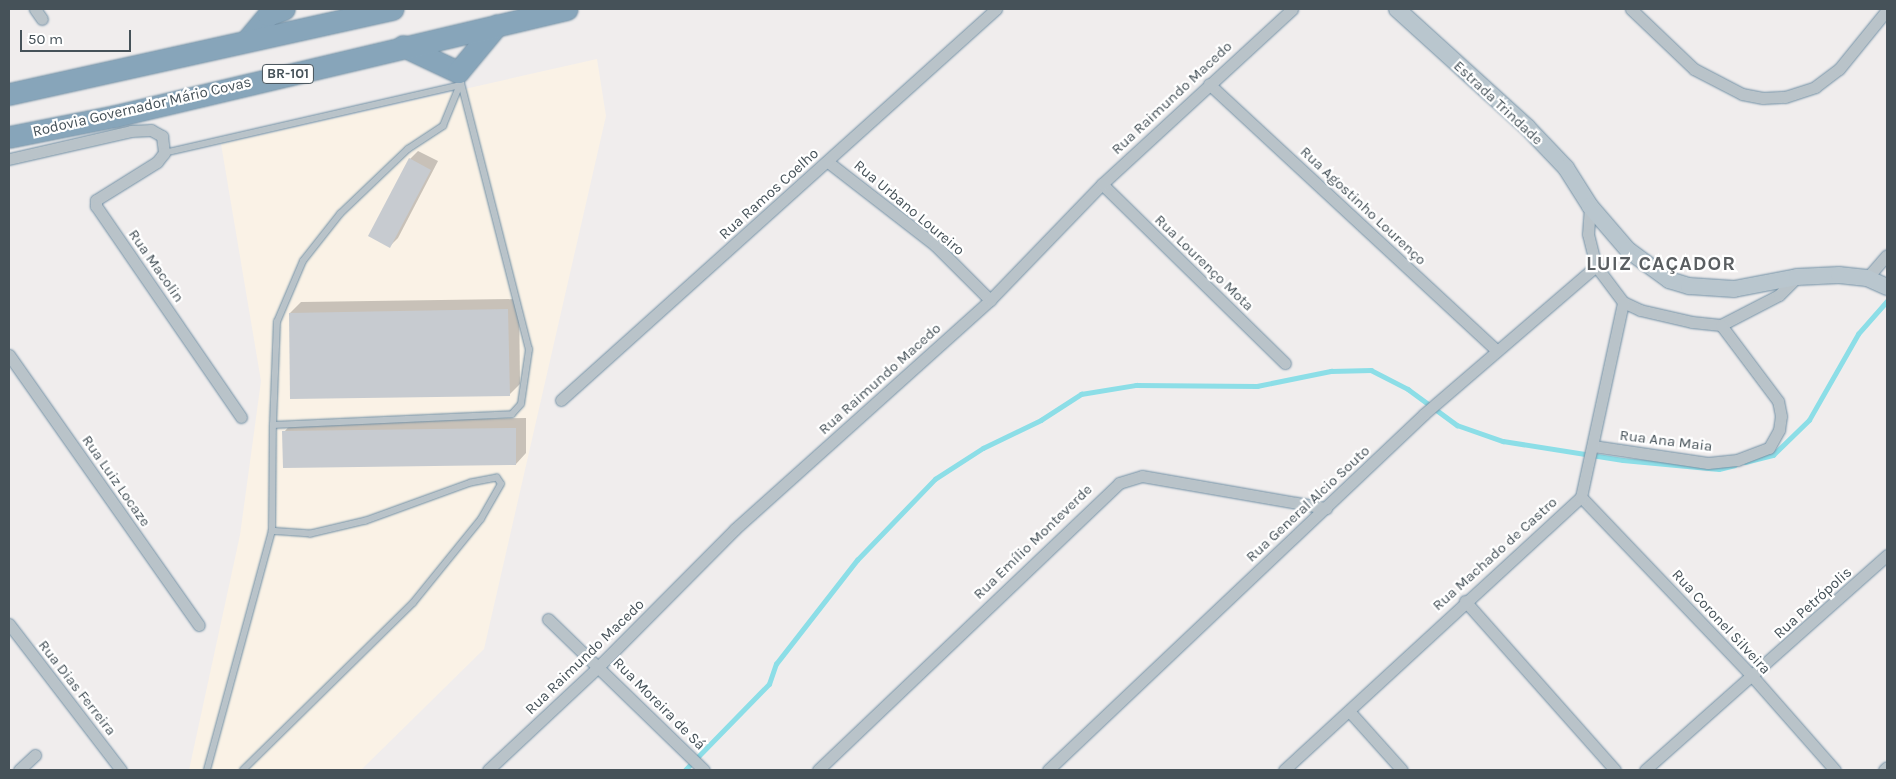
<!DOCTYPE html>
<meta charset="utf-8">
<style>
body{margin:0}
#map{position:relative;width:1896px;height:779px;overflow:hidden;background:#f0eded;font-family:Karla,sans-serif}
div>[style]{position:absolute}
.commercial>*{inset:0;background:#faf2e6}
.shadow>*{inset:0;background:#0003}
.stream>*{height:4.5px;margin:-2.25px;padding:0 2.25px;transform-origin:2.25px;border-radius:2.25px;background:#8cdee7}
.building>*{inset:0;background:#c7cbd0}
.roads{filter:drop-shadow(0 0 1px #7290a5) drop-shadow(0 0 1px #7290a5)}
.lane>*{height:5.5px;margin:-2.75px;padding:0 2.75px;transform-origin:2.75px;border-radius:2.75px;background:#b9c3c9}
.street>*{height:11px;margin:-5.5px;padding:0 5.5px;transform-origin:5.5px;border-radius:5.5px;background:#b9c3c9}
.secondary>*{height:16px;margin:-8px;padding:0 8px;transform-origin:8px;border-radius:8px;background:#b9c6ce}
.highway>*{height:21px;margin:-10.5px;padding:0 10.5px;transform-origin:10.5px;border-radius:10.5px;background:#87a5ba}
span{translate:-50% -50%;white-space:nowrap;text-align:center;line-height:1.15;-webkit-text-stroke:4.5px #fff;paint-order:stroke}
.shield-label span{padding:1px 4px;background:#fff;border:1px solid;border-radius:4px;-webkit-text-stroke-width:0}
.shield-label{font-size:14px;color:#465259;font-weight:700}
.street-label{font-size:15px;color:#465259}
.district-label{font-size:20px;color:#5a5e61;font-weight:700;letter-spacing:1px}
.frame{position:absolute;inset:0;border:10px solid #465259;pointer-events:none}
.scale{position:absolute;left:20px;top:30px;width:111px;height:22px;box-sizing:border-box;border:2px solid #465259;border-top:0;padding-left:6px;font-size:15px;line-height:18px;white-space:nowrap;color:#465259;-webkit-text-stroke:4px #fff;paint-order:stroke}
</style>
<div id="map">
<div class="commercial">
<div style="clip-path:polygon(597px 59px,606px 116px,484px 649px,361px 770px,189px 770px,240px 535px,261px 381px,221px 144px)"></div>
</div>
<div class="shadow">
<div style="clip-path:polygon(418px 151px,438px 161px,398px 238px,390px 246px,410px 159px)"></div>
<div style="clip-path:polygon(519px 299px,520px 384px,509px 395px,290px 313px,301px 302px)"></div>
<div style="clip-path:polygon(526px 418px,526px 453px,516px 464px,284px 432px,294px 421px)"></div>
</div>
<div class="stream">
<div style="left:1745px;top:462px;width:29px;rotate:-14deg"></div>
<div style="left:1773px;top:455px;width:50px;rotate:-44.2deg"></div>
<div style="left:1809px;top:420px;width:99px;rotate:-60.3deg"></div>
<div style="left:1858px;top:334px;width:44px;rotate:-48.7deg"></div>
<div style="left:685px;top:770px;width:120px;rotate:-45.7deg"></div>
<div style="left:769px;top:684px;width:21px;rotate:-71deg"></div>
<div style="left:776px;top:664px;width:132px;rotate:-52.1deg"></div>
<div style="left:857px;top:560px;width:112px;rotate:-46.1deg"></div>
<div style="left:935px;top:479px;width:57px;rotate:-32.9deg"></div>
<div style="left:983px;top:448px;width:64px;rotate:-25.8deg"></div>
<div style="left:1041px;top:420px;width:48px;rotate:-33deg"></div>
<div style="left:1081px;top:394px;width:56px;rotate:-9.3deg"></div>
<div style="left:1136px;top:385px;width:121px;rotate:0.5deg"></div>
<div style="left:1257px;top:386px;width:76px;rotate:-11.5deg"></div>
<div style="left:1331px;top:371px;width:40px;rotate:-1.4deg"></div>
<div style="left:1371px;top:370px;width:42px;rotate:27.2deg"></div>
<div style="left:1408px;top:389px;width:61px;rotate:36.3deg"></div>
<div style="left:1457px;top:425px;width:49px;rotate:19.2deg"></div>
<div style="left:1503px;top:441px;width:121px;rotate:9deg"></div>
<div style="left:1623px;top:460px;width:96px;rotate:5.4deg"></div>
<div style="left:1719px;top:469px;width:16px;rotate:-14deg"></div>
</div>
<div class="building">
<div style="clip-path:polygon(409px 158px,431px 170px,390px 248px,368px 236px)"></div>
<div style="clip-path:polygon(508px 309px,510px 396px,290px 399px,289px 313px)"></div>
<div style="clip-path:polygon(516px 428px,516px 465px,283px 468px,282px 431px)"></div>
</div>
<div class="roads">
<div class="lane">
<div style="left:164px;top:153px;width:304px;rotate:-12.9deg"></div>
<div style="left:273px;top:425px;width:103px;rotate:-87.8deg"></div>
<div style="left:277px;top:322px;width:66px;rotate:-66.9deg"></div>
<div style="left:303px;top:261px;width:60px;rotate:-51.8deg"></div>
<div style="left:340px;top:214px;width:94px;rotate:-43.7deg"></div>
<div style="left:408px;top:149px;width:42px;rotate:-33.3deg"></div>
<div style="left:443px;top:126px;width:42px;rotate:-67.7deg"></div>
<div style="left:207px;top:770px;width:248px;rotate:-74.8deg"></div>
<div style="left:272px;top:531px;width:106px;rotate:-89.5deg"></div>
<div style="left:273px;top:425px;width:239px;rotate:-2.6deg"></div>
<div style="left:512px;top:414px;width:13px;rotate:-48deg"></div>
<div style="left:521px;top:404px;width:55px;rotate:-81.6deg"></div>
<div style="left:529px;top:350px;width:284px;rotate:-104.3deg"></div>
<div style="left:243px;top:770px;width:238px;rotate:-44.5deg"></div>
<div style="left:413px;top:603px;width:108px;rotate:-51deg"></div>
<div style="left:481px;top:519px;width:40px;rotate:-60.3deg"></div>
<div style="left:501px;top:484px;width:7px;rotate:-124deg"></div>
<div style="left:497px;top:478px;width:26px;rotate:169deg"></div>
<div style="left:471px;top:483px;width:112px;rotate:160.1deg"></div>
<div style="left:366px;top:521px;width:57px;rotate:166.7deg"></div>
<div style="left:311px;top:534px;width:39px;rotate:-176deg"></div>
</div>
<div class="street">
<div style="left:35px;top:9px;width:12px;rotate:55deg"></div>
<div style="left:1631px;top:9px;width:87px;rotate:43.6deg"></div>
<div style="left:1694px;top:69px;width:54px;rotate:27.5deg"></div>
<div style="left:1742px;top:94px;width:21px;rotate:11deg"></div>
<div style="left:1763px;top:98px;width:22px;rotate:-3deg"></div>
<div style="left:1785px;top:97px;width:32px;rotate:-18deg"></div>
<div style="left:1815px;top:87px;width:30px;rotate:-37deg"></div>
<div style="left:1839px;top:69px;width:76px;rotate:-50.9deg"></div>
<div style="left:1209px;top:84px;width:391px;rotate:42.8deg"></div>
<div style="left:9px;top:159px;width:125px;rotate:-12.9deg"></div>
<div style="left:131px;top:131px;width:20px;rotate:-3deg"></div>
<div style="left:151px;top:130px;width:13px;rotate:29deg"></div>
<div style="left:162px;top:136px;width:17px;rotate:83deg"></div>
<div style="left:164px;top:153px;width:11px;rotate:128deg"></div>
<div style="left:157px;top:162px;width:72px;rotate:148.1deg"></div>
<div style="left:96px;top:200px;width:6px;rotate:90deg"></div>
<div style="left:96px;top:206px;width:256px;rotate:55.5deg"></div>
<div style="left:828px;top:162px;width:135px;rotate:37.8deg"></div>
<div style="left:935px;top:245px;width:78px;rotate:45deg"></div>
<div style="left:1102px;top:184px;width:256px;rotate:44.4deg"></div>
<div style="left:1590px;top:206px;width:28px;rotate:94deg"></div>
<div style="left:1588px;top:234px;width:33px;rotate:76deg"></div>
<div style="left:1596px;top:266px;width:45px;rotate:53.1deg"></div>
<div style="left:1623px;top:302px;width:19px;rotate:25deg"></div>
<div style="left:1640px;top:310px;width:53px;rotate:13deg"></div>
<div style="left:1692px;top:322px;width:29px;rotate:6deg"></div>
<div style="left:1721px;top:325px;width:65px;rotate:-27.3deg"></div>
<div style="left:1779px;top:295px;width:24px;rotate:-45deg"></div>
<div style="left:1867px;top:278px;width:30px;rotate:-49deg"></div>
<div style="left:9px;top:355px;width:330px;rotate:54.9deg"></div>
<div style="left:561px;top:400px;width:585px;rotate:-41.95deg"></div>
<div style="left:1593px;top:446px;width:116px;rotate:8.4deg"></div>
<div style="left:1708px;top:463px;width:29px;rotate:-6deg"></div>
<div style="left:1737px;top:460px;width:34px;rotate:-21deg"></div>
<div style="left:1769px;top:448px;width:21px;rotate:-61deg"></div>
<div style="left:1779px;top:430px;width:14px;rotate:-82deg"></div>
<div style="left:1781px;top:416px;width:15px;rotate:-101deg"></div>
<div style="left:1778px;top:401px;width:95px;rotate:-126.9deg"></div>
<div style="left:1581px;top:497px;width:249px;rotate:46.3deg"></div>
<div style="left:1753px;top:677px;width:124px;rotate:48.6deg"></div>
<div style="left:1465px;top:601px;width:226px;rotate:48.4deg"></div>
<div style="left:548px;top:619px;width:217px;rotate:44.1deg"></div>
<div style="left:9px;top:624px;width:184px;rotate:52.5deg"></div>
<div style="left:1349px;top:711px;width:79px;rotate:48.1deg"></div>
<div style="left:19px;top:770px;width:22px;rotate:-43deg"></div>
<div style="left:488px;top:770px;width:152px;rotate:-43.1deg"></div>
<div style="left:599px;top:666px;width:193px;rotate:-45.2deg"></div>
<div style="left:735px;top:529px;width:343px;rotate:-41.9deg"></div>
<div style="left:990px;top:300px;width:161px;rotate:-46deg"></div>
<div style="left:1102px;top:184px;width:258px;rotate:-42.6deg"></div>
<div style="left:818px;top:770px;width:416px;rotate:-43.6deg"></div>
<div style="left:1119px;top:483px;width:24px;rotate:-17deg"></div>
<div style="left:1142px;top:476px;width:187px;rotate:9.9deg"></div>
<div style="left:1048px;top:770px;width:518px;rotate:-43.43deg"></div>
<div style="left:1424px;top:414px;width:227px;rotate:-40.7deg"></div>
<div style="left:1284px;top:770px;width:403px;rotate:-42.6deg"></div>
<div style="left:1581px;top:497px;width:199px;rotate:-77.8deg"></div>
<div style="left:1645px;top:770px;width:324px;rotate:-41.6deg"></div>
<div style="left:1884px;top:770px;width:4px;rotate:-45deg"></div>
</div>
<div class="secondary">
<div style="left:1397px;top:9px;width:176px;rotate:42.2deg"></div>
<div style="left:1527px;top:127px;width:57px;rotate:46.4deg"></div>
<div style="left:1566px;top:168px;width:45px;rotate:57.7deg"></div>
<div style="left:1590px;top:206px;width:58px;rotate:49.2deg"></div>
<div style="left:1628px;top:250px;width:51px;rotate:36.2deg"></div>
<div style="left:1669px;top:280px;width:21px;rotate:17deg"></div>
<div style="left:1689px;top:286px;width:45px;rotate:3.8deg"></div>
<div style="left:1734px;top:289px;width:64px;rotate:-10.8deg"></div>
<div style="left:1797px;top:277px;width:42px;rotate:-2.7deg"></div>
<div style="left:1839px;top:275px;width:28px;rotate:6deg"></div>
<div style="left:1867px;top:278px;width:22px;rotate:24deg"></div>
</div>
<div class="highway">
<div style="left:247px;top:40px;width:33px;rotate:-50deg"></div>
<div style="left:268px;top:15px;width:17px;rotate:-21deg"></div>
<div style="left:403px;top:46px;width:61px;rotate:25.3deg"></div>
<div style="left:458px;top:72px;width:61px;rotate:-50.3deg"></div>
<div style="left:9px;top:94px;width:393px;rotate:-12.5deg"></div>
<div style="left:9px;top:137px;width:108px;rotate:-11.2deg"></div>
<div style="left:115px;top:116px;width:464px;rotate:-13.3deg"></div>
</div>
</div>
<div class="shield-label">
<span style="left:288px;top:74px">BR-101</span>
</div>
<div class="street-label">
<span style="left:1172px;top:98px;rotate:-43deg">Rua Raimundo Macedo</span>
<span style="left:1498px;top:103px;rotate:43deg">Estrada Trindade</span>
<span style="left:142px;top:107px;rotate:-13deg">Rodovia Governador Mário Covas</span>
<span style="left:769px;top:194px;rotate:-42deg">Rua Ramos Coelho</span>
<span style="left:1363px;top:206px;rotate:43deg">Rua Agostinho Lourenço</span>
<span style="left:909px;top:208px;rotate:40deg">Rua Urbano Loureiro</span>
<span style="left:1204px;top:263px;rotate:44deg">Rua Lourenço Mota</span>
<span style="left:156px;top:266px;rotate:55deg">Rua Macolin</span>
<span style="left:880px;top:379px;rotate:-42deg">Rua Raimundo Macedo</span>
<span style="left:1666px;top:441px;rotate:7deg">Rua Ana Maia</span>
<span style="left:116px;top:481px;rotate:55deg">Rua Luiz Locaze</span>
<span style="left:1308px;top:504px;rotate:-43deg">Rua General Alcio Souto</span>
<span style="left:1033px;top:542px;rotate:-44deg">Rua Emílio Monteverde</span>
<span style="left:1495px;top:554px;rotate:-42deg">Rua Machado de Castro</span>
<span style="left:1813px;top:603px;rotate:-42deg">Rua Petrópolis</span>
<span style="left:1721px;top:622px;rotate:47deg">Rua Coronel Silveira</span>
<span style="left:585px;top:657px;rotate:-44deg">Rua Raimundo Macedo</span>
<span style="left:77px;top:688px;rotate:52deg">Rua Dias Ferreira</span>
<span style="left:659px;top:704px;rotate:45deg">Rua Moreira de Sá</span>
</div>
<div class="district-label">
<span style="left:1661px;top:263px">LUIZ CAÇADOR</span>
</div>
<div class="frame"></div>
<div class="scale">50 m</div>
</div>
